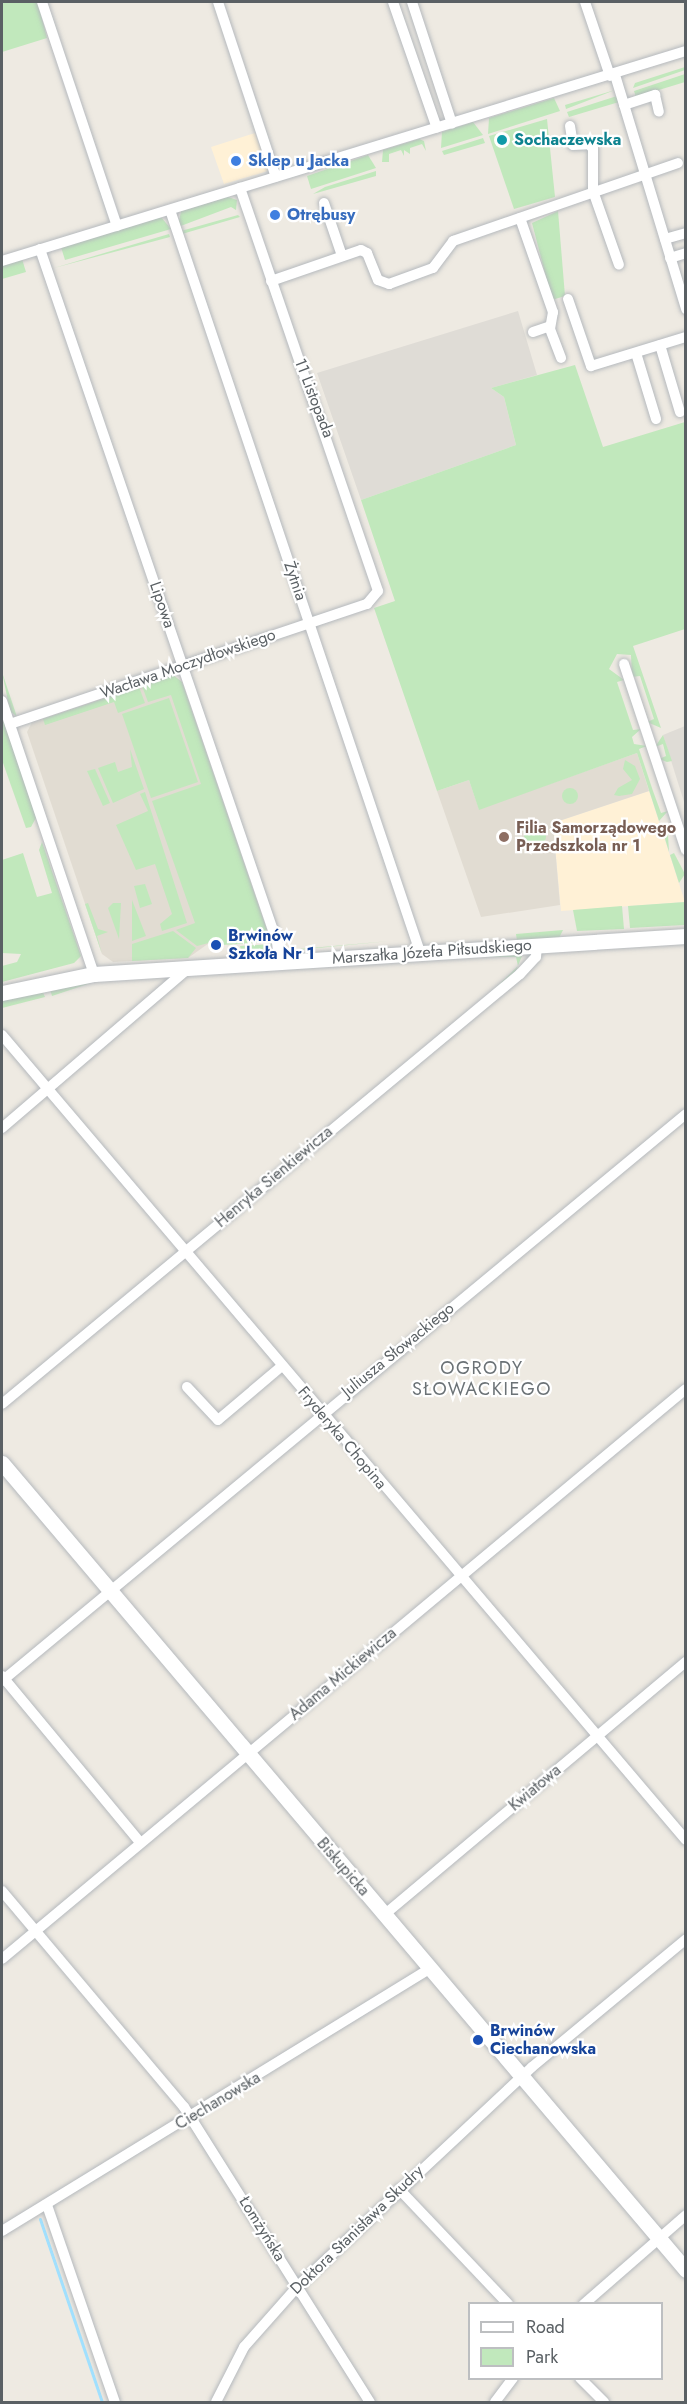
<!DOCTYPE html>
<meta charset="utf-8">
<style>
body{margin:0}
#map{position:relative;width:687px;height:2404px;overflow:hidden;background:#eeeae2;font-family:Jost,sans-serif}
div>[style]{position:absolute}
.commercial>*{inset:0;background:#fff1d6}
.industrial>*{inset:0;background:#dfdcd6}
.education>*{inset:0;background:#e1dcd2}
.green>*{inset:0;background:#c1e8bc}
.round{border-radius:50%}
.stream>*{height:3px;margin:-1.5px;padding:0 1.5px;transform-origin:1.5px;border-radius:1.5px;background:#a1e1ff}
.roads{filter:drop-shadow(0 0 2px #b5b9bd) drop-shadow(0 0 2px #b5b9bd)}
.street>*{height:10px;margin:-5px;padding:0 5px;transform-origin:5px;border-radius:5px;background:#fff}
.secondary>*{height:15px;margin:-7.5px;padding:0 7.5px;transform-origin:7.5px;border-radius:7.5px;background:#fff}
.dots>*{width:16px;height:16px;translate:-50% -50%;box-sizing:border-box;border:3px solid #fff;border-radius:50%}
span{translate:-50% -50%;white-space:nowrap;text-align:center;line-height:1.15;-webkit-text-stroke:4.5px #fff;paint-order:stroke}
.culture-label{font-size:16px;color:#0d838f;font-weight:700}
.left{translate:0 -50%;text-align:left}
.shop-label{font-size:16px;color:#366cbe;font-weight:700}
.street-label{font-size:16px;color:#5a6064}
.education-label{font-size:16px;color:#785e54;font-weight:700}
.transit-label{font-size:16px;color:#164399;font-weight:700}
.neighbourhood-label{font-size:18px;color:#6b7276;letter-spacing:1.5px}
.frame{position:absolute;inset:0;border:3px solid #5a6064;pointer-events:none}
.legend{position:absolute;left:468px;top:2302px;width:195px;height:78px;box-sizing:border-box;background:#fff;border:2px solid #bdbfc1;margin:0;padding:8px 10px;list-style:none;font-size:18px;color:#5a6064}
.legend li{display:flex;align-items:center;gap:12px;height:30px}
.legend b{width:30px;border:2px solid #bdbfc1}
</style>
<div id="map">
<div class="commercial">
<div style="clip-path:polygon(255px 133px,268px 171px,224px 184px,211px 147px)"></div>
<div style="clip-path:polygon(649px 791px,685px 902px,561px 911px,553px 823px)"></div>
</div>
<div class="industrial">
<div style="clip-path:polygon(518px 311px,537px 375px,491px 388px,504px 397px,516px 445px,361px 500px,317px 373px)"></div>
<div style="clip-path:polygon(685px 726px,685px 805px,663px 735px)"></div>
</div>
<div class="education">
<div style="clip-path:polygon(173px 675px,182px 682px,271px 942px,212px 941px,188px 958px,113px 962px,102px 954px,27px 732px,32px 722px)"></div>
<div style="clip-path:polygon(637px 753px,649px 791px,553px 823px,560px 905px,481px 917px,437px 791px,469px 780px,479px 809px)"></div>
</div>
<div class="green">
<div style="clip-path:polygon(2px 2px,38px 2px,47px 38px,2px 52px)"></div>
<div style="clip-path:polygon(685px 67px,685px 70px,633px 88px,635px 83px)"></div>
<div style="clip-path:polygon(685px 74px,685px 82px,636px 97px,634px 91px)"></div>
<div style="clip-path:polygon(615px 90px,566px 109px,565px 105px)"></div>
<div style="clip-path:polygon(617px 96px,619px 102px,569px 117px,567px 112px)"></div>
<div style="clip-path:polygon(554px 98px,560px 111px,488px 134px,489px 118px)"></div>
<div style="clip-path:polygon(547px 119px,555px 197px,514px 209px,489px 136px)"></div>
<div style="clip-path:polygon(473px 122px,483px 135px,441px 148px,442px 132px)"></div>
<div style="clip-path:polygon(483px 138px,485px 143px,444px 155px,442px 151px)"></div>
<div style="clip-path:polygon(419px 139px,424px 141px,426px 151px,422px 144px,410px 148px,410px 154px,404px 150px,404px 156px,401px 150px,389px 154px,389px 162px,382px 162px,383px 150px)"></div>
<div style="clip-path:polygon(368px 155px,376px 168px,311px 189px,307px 176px)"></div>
<div style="clip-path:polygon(376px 171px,376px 176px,313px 194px,325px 187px)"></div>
<div style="clip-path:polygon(228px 197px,237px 200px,236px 210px,231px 207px,178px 227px,181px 211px)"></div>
<div style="clip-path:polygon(558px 211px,565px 296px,552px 300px,532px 223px)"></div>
<div style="clip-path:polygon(238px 215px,240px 217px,182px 234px,181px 231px)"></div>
<div style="clip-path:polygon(161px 217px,171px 229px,65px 260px,61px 247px)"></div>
<div style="clip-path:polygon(169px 234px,170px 237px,54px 268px,111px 251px)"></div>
<div style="clip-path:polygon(22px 259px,26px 272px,2px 279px,2px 265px)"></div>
<div style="clip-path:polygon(575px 365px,603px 447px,685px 422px,685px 629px,633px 646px,661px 728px,647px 722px,654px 719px,640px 676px,632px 677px,631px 655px,617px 654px,609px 669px,624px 680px,617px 682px,633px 730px,641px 729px,632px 737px,634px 744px,647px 746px,639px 749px,653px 791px,661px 813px,668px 811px,659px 821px,637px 753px,479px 810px,469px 780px,437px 791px,374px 608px,395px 601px,361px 500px,516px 445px,504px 397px,491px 388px)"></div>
<div style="clip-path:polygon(2px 672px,17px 717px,10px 711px)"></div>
<div style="clip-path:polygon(173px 675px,182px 682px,271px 942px,221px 945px,220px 940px,197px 946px,176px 930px,195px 923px,152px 801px,201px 784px,171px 695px,148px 702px,142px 686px)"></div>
<div style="clip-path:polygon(139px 687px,145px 703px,118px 713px,114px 702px,45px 725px,43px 719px)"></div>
<div style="clip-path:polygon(169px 698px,198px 782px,151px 798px,122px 714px)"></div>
<div style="clip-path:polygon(2px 714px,37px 816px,31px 827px,26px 828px,2px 760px)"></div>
<div style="clip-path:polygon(663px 735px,672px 761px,667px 762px,659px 759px,666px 756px,663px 744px,655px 747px)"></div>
<div style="clip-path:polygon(130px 749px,144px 789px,113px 803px,98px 768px,115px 762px,118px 772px,132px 767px)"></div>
<div style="clip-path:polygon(625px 760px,635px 766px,640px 779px,632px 794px,619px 796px,614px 795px,618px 788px,632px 780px,623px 769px)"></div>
<div style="clip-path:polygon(95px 769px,110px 803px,103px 806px,87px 771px)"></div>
<div class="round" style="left:562px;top:788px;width:16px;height:16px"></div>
<div style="clip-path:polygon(145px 792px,187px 923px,162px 931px,160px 924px,172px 914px,155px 864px,136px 870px,116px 825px,148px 811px,140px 794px)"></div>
<div class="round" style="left:524px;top:825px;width:22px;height:22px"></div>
<div style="clip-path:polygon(669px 828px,675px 832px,668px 835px,669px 852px,662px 829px)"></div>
<div style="clip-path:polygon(42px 842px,81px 956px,74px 963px,2px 982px,2px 966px,17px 962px,21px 954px,2px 953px,2px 860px,23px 853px,37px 897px,52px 893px,39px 850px)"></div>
<div style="clip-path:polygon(674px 853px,685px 874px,679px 883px,670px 855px)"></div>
<div style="clip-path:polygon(145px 884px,152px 904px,140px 908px,134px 886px)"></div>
<div style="clip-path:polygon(132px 900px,146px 936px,132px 941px)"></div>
<div style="clip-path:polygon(685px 902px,684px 925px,630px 928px,628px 906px)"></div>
<div style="clip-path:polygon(88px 903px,98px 929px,108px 932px,97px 936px,102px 954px,85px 904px)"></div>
<div style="clip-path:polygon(113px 903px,121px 903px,119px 939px,108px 908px)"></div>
<div style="clip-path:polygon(622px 906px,624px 929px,577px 931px,573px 910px)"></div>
<div style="clip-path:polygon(563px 930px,559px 938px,517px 941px,516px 934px)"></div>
<div style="clip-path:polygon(173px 931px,196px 948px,188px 958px,132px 961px,132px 944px)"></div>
<div style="clip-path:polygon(390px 941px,286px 951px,282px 946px,288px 950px)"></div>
<div style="clip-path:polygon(272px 944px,266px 952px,241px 950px,240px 946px)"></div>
<div style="clip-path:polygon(518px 954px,522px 956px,515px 973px,481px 1002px,518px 966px,516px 957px,461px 957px)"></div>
<div style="clip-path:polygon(91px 983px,52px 996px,50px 989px,73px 985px)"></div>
<div style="clip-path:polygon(42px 990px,45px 997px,2px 1008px,2px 1000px)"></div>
</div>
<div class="stream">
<div style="left:40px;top:2219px;width:193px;rotate:71.3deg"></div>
</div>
<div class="roads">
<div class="street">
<div style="left:42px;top:2px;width:236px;rotate:71.5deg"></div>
<div style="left:218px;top:2px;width:184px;rotate:71.7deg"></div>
<div style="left:393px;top:2px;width:133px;rotate:70.8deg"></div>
<div style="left:412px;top:2px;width:128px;rotate:71.8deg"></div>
<div style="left:585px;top:2px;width:78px;rotate:71.3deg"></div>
<div style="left:615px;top:75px;width:245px;rotate:73.1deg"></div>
<div style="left:624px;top:105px;width:33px;rotate:-18deg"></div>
<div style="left:655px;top:95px;width:17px;rotate:77deg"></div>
<div style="left:570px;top:126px;width:19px;rotate:81deg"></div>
<div style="left:573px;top:145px;width:20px;rotate:-3deg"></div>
<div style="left:593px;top:144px;width:47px;rotate:90deg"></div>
<div style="left:593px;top:191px;width:78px;rotate:70.6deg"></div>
<div style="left:324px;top:203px;width:56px;rotate:71.2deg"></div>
<div style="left:170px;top:210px;width:783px;rotate:71.38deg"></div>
<div style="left:520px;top:218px;width:100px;rotate:70.7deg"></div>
<div style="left:553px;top:312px;width:17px;rotate:100deg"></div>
<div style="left:550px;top:329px;width:31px;rotate:69deg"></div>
<div style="left:665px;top:239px;width:22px;rotate:-16deg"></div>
<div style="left:40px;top:249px;width:732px;rotate:71.12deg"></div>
<div style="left:277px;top:942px;width:20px;rotate:84deg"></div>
<div style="left:670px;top:258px;width:17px;rotate:-17deg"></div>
<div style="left:2px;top:261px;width:716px;rotate:-17.07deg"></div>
<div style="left:271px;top:281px;width:95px;rotate:-19deg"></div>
<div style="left:361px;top:250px;width:7px;rotate:27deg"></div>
<div style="left:367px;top:253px;width:29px;rotate:68deg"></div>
<div style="left:378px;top:280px;width:12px;rotate:20deg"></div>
<div style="left:389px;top:284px;width:47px;rotate:-20deg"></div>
<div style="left:433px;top:268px;width:34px;rotate:-53deg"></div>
<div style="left:453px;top:241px;width:238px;rotate:-19.1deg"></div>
<div style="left:568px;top:299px;width:71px;rotate:71.1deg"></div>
<div style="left:591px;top:366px;width:99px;rotate:-17deg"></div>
<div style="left:533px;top:332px;width:18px;rotate:-19deg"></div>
<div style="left:660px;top:345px;width:70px;rotate:73.4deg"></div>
<div style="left:636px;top:353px;width:69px;rotate:73.1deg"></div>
<div style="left:624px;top:664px;width:196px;rotate:71.6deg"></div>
<div style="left:2px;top:701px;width:288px;rotate:71.4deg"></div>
<div style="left:10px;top:724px;width:377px;rotate:-18.6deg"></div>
<div style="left:367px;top:604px;width:17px;rotate:-50deg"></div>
<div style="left:378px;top:591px;width:426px;rotate:-108.9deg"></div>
<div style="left:2px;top:1035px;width:1056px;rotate:49.65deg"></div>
<div style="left:2px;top:1128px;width:248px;rotate:-40.6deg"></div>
<div style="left:187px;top:1387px;width:45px;rotate:46.8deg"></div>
<div style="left:218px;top:1420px;width:84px;rotate:-40.2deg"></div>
<div style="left:2px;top:1404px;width:673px;rotate:-39.7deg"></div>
<div style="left:520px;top:974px;width:23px;rotate:-47deg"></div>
<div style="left:536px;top:957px;width:12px;rotate:-85deg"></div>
<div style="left:2px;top:1676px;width:216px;rotate:50.3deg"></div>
<div style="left:2px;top:1681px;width:888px;rotate:-39.66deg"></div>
<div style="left:2px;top:1891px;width:282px;rotate:49.9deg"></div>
<div style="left:184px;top:2107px;width:349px;rotate:57.8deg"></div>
<div style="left:384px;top:1915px;width:394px;rotate:-40deg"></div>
<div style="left:2px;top:1959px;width:890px;rotate:-39.81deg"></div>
<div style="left:399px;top:2189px;width:158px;rotate:46.5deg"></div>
<div style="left:47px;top:2205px;width:208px;rotate:71deg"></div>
<div style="left:2px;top:2231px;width:503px;rotate:-31.51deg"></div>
<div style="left:584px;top:2304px;width:135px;rotate:-41.1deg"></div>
<div style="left:580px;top:2378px;width:34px;rotate:45deg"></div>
<div style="left:216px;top:2402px;width:62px;rotate:-63deg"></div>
<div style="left:244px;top:2347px;width:81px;rotate:-48.5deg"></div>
<div style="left:298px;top:2286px;width:320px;rotate:-43.1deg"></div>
<div style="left:532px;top:2067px;width:200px;rotate:-39.7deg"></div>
<div style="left:495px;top:2402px;width:30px;rotate:-53deg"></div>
</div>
<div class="secondary">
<div style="left:2px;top:993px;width:94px;rotate:-11.7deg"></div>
<div style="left:94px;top:974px;width:593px;rotate:-3.67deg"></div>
<div style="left:2px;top:1463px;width:1058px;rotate:49.72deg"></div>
</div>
</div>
<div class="dots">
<div style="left:502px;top:140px;background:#0f9aa8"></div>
<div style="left:236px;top:161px;background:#3f7fe0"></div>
<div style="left:275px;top:215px;background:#3f7fe0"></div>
<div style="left:504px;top:837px;background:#8d6e63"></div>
<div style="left:216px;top:945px;background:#1a4fb4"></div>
<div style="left:478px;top:2040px;background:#1a4fb4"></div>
</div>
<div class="culture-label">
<span class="left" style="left:514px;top:140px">Sochaczewska</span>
</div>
<div class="shop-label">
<span class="left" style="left:248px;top:161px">Sklep u Jacka</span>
<span class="left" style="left:287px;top:215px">Otrębusy</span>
</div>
<div class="street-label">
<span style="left:314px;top:398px;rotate:69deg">11 Listopada</span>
<span style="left:295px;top:581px;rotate:71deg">Żytnia</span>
<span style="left:162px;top:605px;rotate:71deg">Lipowa</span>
<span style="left:188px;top:664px;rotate:-19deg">Wacława Moczydłowskiego</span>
<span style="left:432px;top:952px;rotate:-4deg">Marszałka Józefa Piłsudskiego</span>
<span style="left:274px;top:1177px;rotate:-40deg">Henryka Sienkiewicza</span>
<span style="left:398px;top:1350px;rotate:-39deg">Juliusza Słowackiego</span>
<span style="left:342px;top:1438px;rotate:50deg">Fryderyka Chopina</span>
<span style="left:343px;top:1674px;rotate:-40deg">Adama Mickiewicza</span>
<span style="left:535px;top:1788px;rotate:-40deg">Kwiatowa</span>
<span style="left:343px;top:1867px;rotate:49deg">Biskupicka</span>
<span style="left:218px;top:2101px;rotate:-31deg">Ciechanowska</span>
<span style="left:262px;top:2229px;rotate:58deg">Łomżyńska</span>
<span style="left:357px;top:2230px;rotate:-44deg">Doktora Stanisława Skudry</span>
</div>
<div class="education-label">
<span class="left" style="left:516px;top:837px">Filia Samorządowego<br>Przedszkola nr 1</span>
</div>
<div class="transit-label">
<span class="left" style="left:228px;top:945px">Brwinów<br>Szkoła Nr 1</span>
<span class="left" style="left:490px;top:2040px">Brwinów<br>Ciechanowska</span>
</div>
<div class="neighbourhood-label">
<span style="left:482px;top:1379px">OGRODY<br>SŁOWACKIEGO</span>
</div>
<div class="frame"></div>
<ul class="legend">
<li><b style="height:8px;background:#fff"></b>Road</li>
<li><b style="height:16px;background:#c1e8bc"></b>Park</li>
</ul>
</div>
